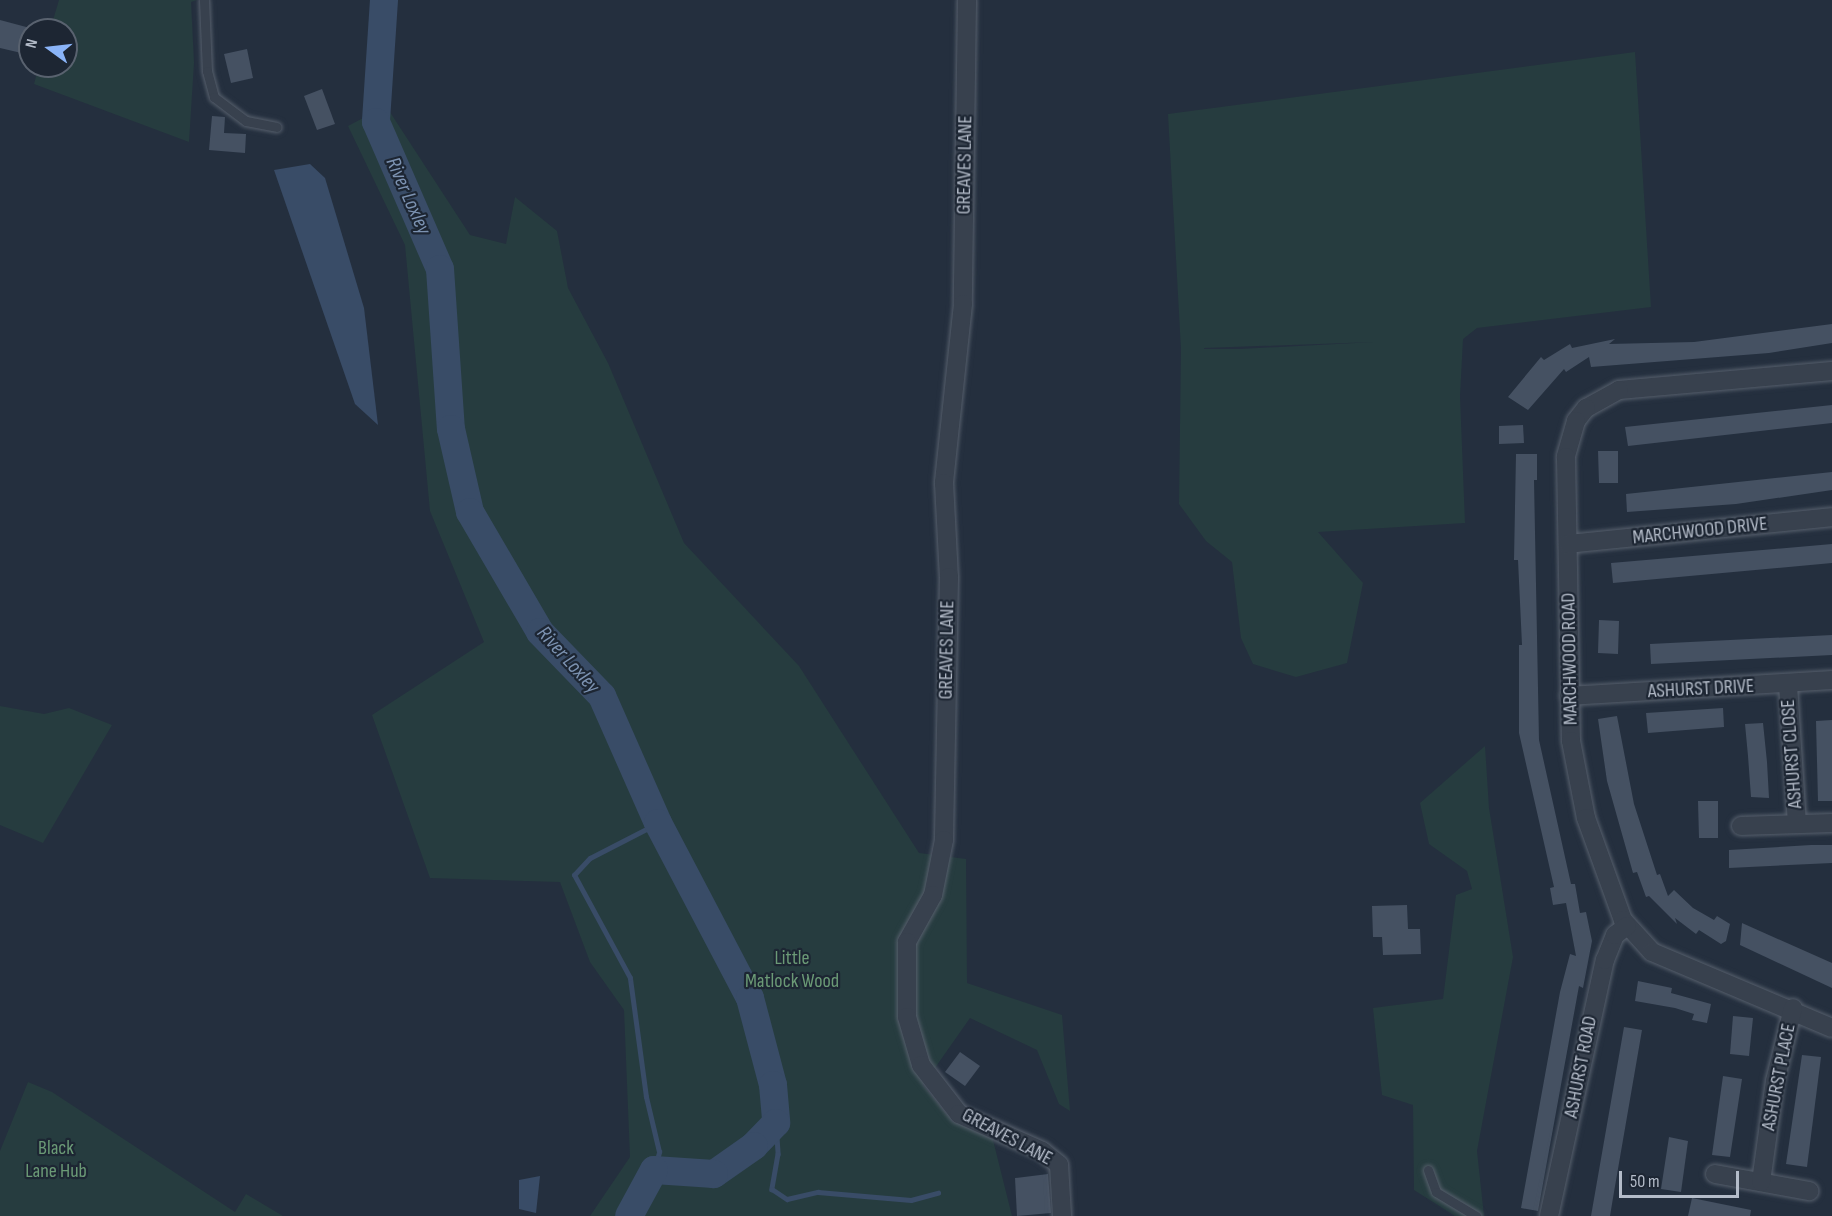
<!DOCTYPE html>
<style>
body{margin:0}
#map{position:relative;width:1832px;height:1216px;overflow:hidden;background:#242f3e;font-family:"Sofia Sans Condensed",sans-serif}
div>[style]{position:absolute}
.green>*{inset:0;background:#263c3f}
.water>*{inset:0;background:#394c67}
.stream>*{height:4.5px;margin:-2.25px;padding:0 2.25px;transform-origin:2.25px;border-radius:2.25px;background:#394c67}
.river>*{height:28px;margin:-14px;padding:0 14px;transform-origin:14px;border-radius:14px;background:#394c67}
.building>*{inset:0;background:#455162}
.roads{filter:drop-shadow(0 0 2px #565f6c) drop-shadow(0 0 2px #565f6c)}
.service>*{height:9px;margin:-4.5px;padding:0 4.5px;transform-origin:4.5px;border-radius:4.5px;background:#38414e}
.minor>*{height:18px;margin:-9px;padding:0 9px;transform-origin:9px;border-radius:9px;background:#38414e}
span{translate:-50% -50%;white-space:nowrap;text-align:center;line-height:1.15;-webkit-text-stroke:4.5px #1d2633;paint-order:stroke}
.street-label{font-size:20px;color:#b4bcc9}
.park-label{font-size:20px;color:#6b9a76}
.water-label{font-size:21px;color:#7c92b1;font-style:italic}
.north{position:absolute;left:18px;top:18px;width:60px;height:60px;box-sizing:border-box;background:#1d2633;border:2px solid #59626f;border-radius:50%;rotate:285deg;font-size:16px;font-weight:700;line-height:24px;text-align:center;color:#b4bcc9}
.north::after{content:'';display:block;margin:auto;width:21px;height:27px;background:#8ab4f8;clip-path:polygon(50% 0,100% 100%,50% 72%,0 100%)}
.scale{position:absolute;left:1619px;top:1171px;width:120px;height:27px;box-sizing:border-box;border:3px solid #b4bcc9;border-top:0;padding-left:8px;font-size:18px;line-height:21px;white-space:nowrap;color:#b4bcc9;-webkit-text-stroke:4px #1d2633;paint-order:stroke}
</style>
<div id="map">
<div class="green">
<div style="clip-path:polygon(59px 0,197px 0,191px 2px,194px 63px,189px 142px,34px 84px,39px 66px,66px 66px,66px 30px,50px 30px)"></div>
<div style="clip-path:polygon(evenodd,1635px 52px,1651px 307px,1477px 328px,1463px 339px,1460px 396px,1465px 523px,1318px 532px,1363px 583px,1347px 663px,1296px 677px,1253px 664px,1241px 638px,1232px 562px,1206px 541px,1179px 504px,1181px 349px,1168px 114px,1635px 52px,1375px 342px,1240px 349px,1204px 349px,1204px 348px,1375px 342px)"></div>
<div style="clip-path:polygon(386px 106px,470px 235px,506px 244px,515px 197px,557px 231px,568px 288px,608px 363px,684px 543px,799px 666px,919px 853px,966px 859px,967px 983px,1062px 1015px,1070px 1111px,1059px 1104px,1037px 1050px,970px 1018px,923px 1085px,953px 1122px,992px 1136px,1012px 1216px,590px 1216px,630px 1157px,624px 1010px,590px 962px,560px 882px,430px 878px,372px 715px,484px 642px,430px 511px,405px 245px,348px 126px)"></div>
<div style="clip-path:polygon(0 706px,44px 714px,69px 708px,112px 725px,43px 843px,0 825px)"></div>
<div style="clip-path:polygon(1485px 746px,1489px 808px,1513px 957px,1477px 1151px,1484px 1216px,1455px 1216px,1414px 1190px,1413px 1105px,1382px 1095px,1373px 1008px,1443px 999px,1456px 895px,1472px 889px,1467px 871px,1429px 844px,1420px 803px)"></div>
<div style="clip-path:polygon(28px 1082px,52px 1092px,235px 1212px,246px 1194px,283px 1216px,0 1216px,0 1151px)"></div>
</div>
<div class="water">
<div style="clip-path:polygon(310px 164px,325px 178px,364px 308px,378px 425px,355px 404px,274px 170px)"></div>
<div style="clip-path:polygon(540px 1176px,536px 1213px,519px 1209px,519px 1180px)"></div>
</div>
<div class="stream">
<div style="left:776px;top:1123px;width:31px;rotate:86deg"></div>
<div style="left:778px;top:1154px;width:36px;rotate:100deg"></div>
<div style="left:772px;top:1189px;width:18px;rotate:34deg"></div>
<div style="left:787px;top:1199px;width:32px;rotate:-13deg"></div>
<div style="left:818px;top:1192px;width:93px;rotate:4.9deg"></div>
<div style="left:911px;top:1200px;width:28px;rotate:-15deg"></div>
<div style="left:654px;top:1170px;width:19px;rotate:-74deg"></div>
<div style="left:659px;top:1152px;width:57px;rotate:-103.3deg"></div>
<div style="left:646px;top:1097px;width:120px;rotate:-97.7deg"></div>
<div style="left:630px;top:978px;width:117px;rotate:-118.5deg"></div>
<div style="left:574px;top:875px;width:23px;rotate:-47deg"></div>
<div style="left:590px;top:858px;width:76px;rotate:-27.2deg"></div>
</div>
<div class="river">
<div style="left:384px;top:0;width:122px;rotate:93.8deg"></div>
<div style="left:376px;top:122px;width:160px;rotate:66.5deg"></div>
<div style="left:440px;top:269px;width:160px;rotate:86.1deg"></div>
<div style="left:451px;top:429px;width:85px;rotate:77.1deg"></div>
<div style="left:470px;top:512px;width:139px;rotate:59.7deg"></div>
<div style="left:540px;top:632px;width:89px;rotate:45.9deg"></div>
<div style="left:602px;top:696px;width:139px;rotate:66.2deg"></div>
<div style="left:658px;top:823px;width:198px;rotate:62.3deg"></div>
<div style="left:750px;top:998px;width:90px;rotate:75.2deg"></div>
<div style="left:773px;top:1085px;width:38px;rotate:85deg"></div>
<div style="left:776px;top:1123px;width:32px;rotate:134deg"></div>
<div style="left:754px;top:1146px;width:49px;rotate:145deg"></div>
<div style="left:714px;top:1174px;width:60px;rotate:-176.2deg"></div>
<div style="left:654px;top:1170px;width:52px;rotate:118.5deg"></div>
</div>
<div class="building">
<div style="clip-path:polygon(0 20px,30px 28px,30px 55px,0 48px)"></div>
<div style="clip-path:polygon(247px 49px,253px 78px,231px 83px,224px 54px)"></div>
<div style="clip-path:polygon(322px 89px,335px 124px,317px 130px,304px 96px)"></div>
<div style="clip-path:polygon(212px 116px,225px 117px,224px 133px,246px 134px,245px 153px,209px 150px)"></div>
<div style="clip-path:polygon(1832px 324px,1832px 343px,1769px 353px,1591px 367px,1589px 357px,1566px 372px,1564px 369px,1528px 410px,1508px 397px,1541px 357px,1544px 360px,1570px 344px,1572px 348px,1615px 339px,1609px 344px,1694px 342px)"></div>
<div style="clip-path:polygon(1832px 405px,1832px 423px,1628px 446px,1625px 427px)"></div>
<div style="clip-path:polygon(1523px 425px,1524px 443px,1499px 444px,1499px 426px)"></div>
<div style="clip-path:polygon(1598px 451px,1618px 451px,1618px 483px,1599px 483px)"></div>
<div style="clip-path:polygon(1516px 454px,1537px 454px,1537px 480px,1534px 480px,1539px 740px,1571px 884px,1575px 884px,1580px 913px,1586px 912px,1592px 941px,1583px 988px,1579px 986px,1538px 1211px,1521px 1208px,1560px 992px,1570px 954px,1576px 956px,1566px 903px,1553px 905px,1550px 888px,1554px 887px,1519px 733px,1519px 645px,1522px 645px,1518px 560px,1514px 560px)"></div>
<div style="clip-path:polygon(1832px 472px,1832px 490px,1736px 504px,1627px 512px,1626px 494px)"></div>
<div style="clip-path:polygon(1832px 544px,1832px 563px,1613px 583px,1611px 563px)"></div>
<div style="clip-path:polygon(1599px 620px,1619px 621px,1618px 654px,1598px 653px)"></div>
<div style="clip-path:polygon(1832px 635px,1832px 655px,1651px 664px,1650px 644px)"></div>
<div style="clip-path:polygon(1723px 708px,1724px 727px,1648px 733px,1646px 713px)"></div>
<div style="clip-path:polygon(1617px 716px,1634px 804px,1657px 875px,1660px 874px,1668px 896px,1674px 890px,1693px 908px,1714px 920px,1717px 916px,1730px 924px,1726px 941px,1721px 944px,1699px 930px,1696px 934px,1675px 918px,1677px 924px,1649px 896px,1646px 897px,1637px 872px,1633px 873px,1607px 781px,1598px 719px)"></div>
<div style="clip-path:polygon(1832px 720px,1832px 801px,1818px 801px,1816px 721px)"></div>
<div style="clip-path:polygon(1763px 723px,1767px 762px,1769px 798px,1751px 797px,1748px 756px,1745px 724px)"></div>
<div style="clip-path:polygon(1698px 801px,1718px 801px,1718px 838px,1699px 838px)"></div>
<div style="clip-path:polygon(1811px 845px,1832px 845px,1832px 863px,1729px 868px,1729px 850px)"></div>
<div style="clip-path:polygon(1407px 905px,1408px 929px,1420px 929px,1421px 954px,1383px 955px,1382px 937px,1373px 937px,1372px 906px)"></div>
<div style="clip-path:polygon(1742px 923px,1832px 963px,1832px 988px,1740px 945px)"></div>
<div style="clip-path:polygon(1638px 981px,1672px 988px,1671px 993px,1711px 1004px,1707px 1023px,1692px 1020px,1694px 1014px,1675px 1008px,1635px 1001px)"></div>
<div style="clip-path:polygon(1733px 1016px,1753px 1018px,1749px 1056px,1730px 1054px)"></div>
<div style="clip-path:polygon(1624px 1027px,1642px 1030px,1614px 1192px,1610px 1216px,1591px 1216px)"></div>
<div style="clip-path:polygon(960px 1052px,980px 1066px,965px 1086px,945px 1072px)"></div>
<div style="clip-path:polygon(1802px 1055px,1821px 1057px,1807px 1167px,1786px 1164px)"></div>
<div style="clip-path:polygon(1723px 1076px,1742px 1079px,1730px 1157px,1712px 1155px)"></div>
<div style="clip-path:polygon(1669px 1137px,1688px 1141px,1681px 1192px,1661px 1189px)"></div>
<div style="clip-path:polygon(1048px 1174px,1051px 1213px,1017px 1216px,1015px 1178px)"></div>
<div style="clip-path:polygon(1692px 1198px,1751px 1210px,1750px 1216px,1688px 1216px)"></div>
</div>
<div class="roads">
<div class="service">
<div style="left:204px;top:0;width:71px;rotate:87.6deg"></div>
<div style="left:207px;top:71px;width:27px;rotate:75deg"></div>
<div style="left:214px;top:97px;width:40px;rotate:37deg"></div>
<div style="left:246px;top:121px;width:31px;rotate:11deg"></div>
<div style="left:1428px;top:1170px;width:23px;rotate:70deg"></div>
<div style="left:1436px;top:1192px;width:47px;rotate:31deg"></div>
</div>
<div class="minor">
<div style="left:967px;top:0;width:304px;rotate:90.8deg"></div>
<div style="left:963px;top:304px;width:180px;rotate:96.1deg"></div>
<div style="left:944px;top:483px;width:94px;rotate:87deg"></div>
<div style="left:949px;top:577px;width:263px;rotate:91.1deg"></div>
<div style="left:944px;top:840px;width:56px;rotate:101.3deg"></div>
<div style="left:933px;top:895px;width:54px;rotate:119deg"></div>
<div style="left:907px;top:942px;width:75px;rotate:90deg"></div>
<div style="left:907px;top:1017px;width:50px;rotate:73.7deg"></div>
<div style="left:921px;top:1065px;width:62px;rotate:52.2deg"></div>
<div style="left:959px;top:1114px;width:91px;rotate:24deg"></div>
<div style="left:1042px;top:1151px;width:22px;rotate:39deg"></div>
<div style="left:1059px;top:1165px;width:51px;rotate:86.6deg"></div>
<div style="left:1832px;top:371px;width:214px;rotate:174.9deg"></div>
<div style="left:1619px;top:390px;width:38px;rotate:151deg"></div>
<div style="left:1586px;top:408px;width:16px;rotate:128deg"></div>
<div style="left:1576px;top:421px;width:37px;rotate:106deg"></div>
<div style="left:1566px;top:457px;width:284px;rotate:89deg"></div>
<div style="left:1571px;top:741px;width:78px;rotate:79deg"></div>
<div style="left:1586px;top:818px;width:109px;rotate:70.1deg"></div>
<div style="left:1623px;top:920px;width:43px;rotate:47.8deg"></div>
<div style="left:1652px;top:952px;width:195px;rotate:22.9deg"></div>
<div style="left:1568px;top:544px;width:265px;rotate:-5.8deg"></div>
<div style="left:1788px;top:685px;width:139px;rotate:86.3deg"></div>
<div style="left:1569px;top:696px;width:263px;rotate:-3.5deg"></div>
<div style="left:1741px;top:826px;width:91px;rotate:-1.9deg"></div>
<div style="left:1715px;top:1174px;width:96px;rotate:10.3deg"></div>
<div style="left:1761px;top:1182px;width:102px;rotate:-82.1deg"></div>
<div style="left:1775px;top:1081px;width:75px;rotate:-76.1deg"></div>
<div style="left:1549px;top:1216px;width:262px;rotate:-77.7deg"></div>
<div style="left:1605px;top:960px;width:27px;rotate:-68deg"></div>
<div style="left:1615px;top:935px;width:15px;rotate:-37deg"></div>
</div>
</div>
<div class="street-label">
<span style="left:965px;top:165px;rotate:-89deg">GREAVES LANE</span>
<span style="left:1700px;top:531px;rotate:-6deg">MARCHWOOD DRIVE</span>
<span style="left:947px;top:650px;rotate:-89deg">GREAVES LANE</span>
<span style="left:1570px;top:659px;rotate:-91deg">MARCHWOOD ROAD</span>
<span style="left:1701px;top:689px;rotate:-3deg">ASHURST DRIVE</span>
<span style="left:1792px;top:754px;rotate:-94deg">ASHURST CLOSE</span>
<span style="left:1581px;top:1067px;rotate:-79deg">ASHURST ROAD</span>
<span style="left:1779px;top:1077px;rotate:-79deg">ASHURST PLACE</span>
<span style="left:1007px;top:1137px;rotate:28deg">GREAVES LANE</span>
</div>
<div class="park-label">
<span style="left:792px;top:970px">Little<br>Matlock Wood</span>
<span style="left:56px;top:1160px">Black<br>Lane Hub</span>
</div>
<div class="water-label">
<span style="left:408px;top:196px;rotate:66deg">River Loxley</span>
<span style="left:568px;top:660px;rotate:48deg">River Loxley</span>
</div>
<div class="north">N</div>
<div class="scale">50 m</div>
</div>
